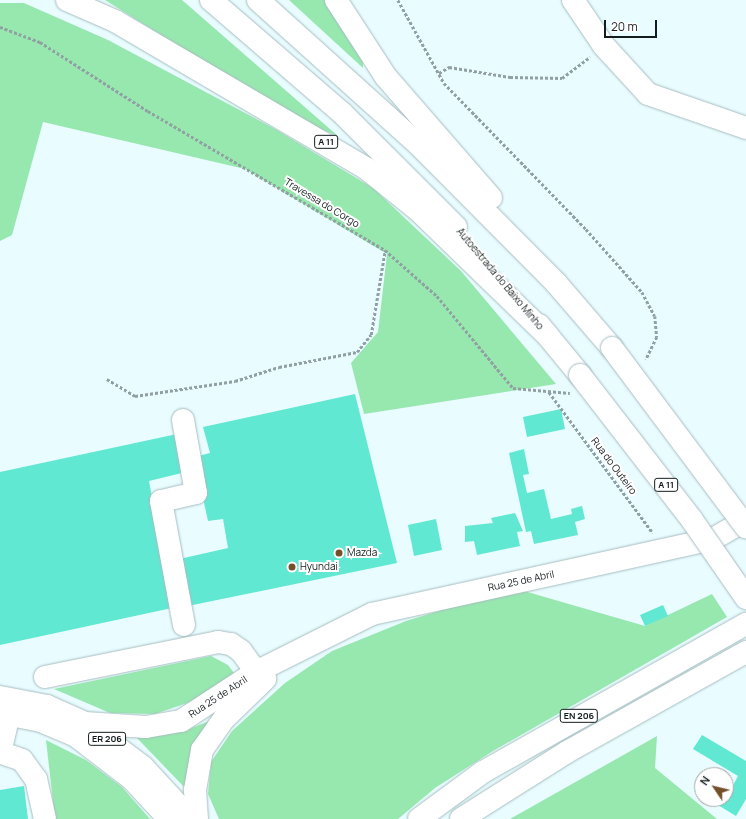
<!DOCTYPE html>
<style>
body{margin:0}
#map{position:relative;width:746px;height:819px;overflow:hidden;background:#e9fcff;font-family:Manrope,sans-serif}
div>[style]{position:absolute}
.green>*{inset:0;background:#97e8af}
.building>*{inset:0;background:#61e8d2}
.path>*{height:2.5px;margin-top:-1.25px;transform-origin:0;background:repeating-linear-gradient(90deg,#91a0a2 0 3px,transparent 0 5px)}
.roads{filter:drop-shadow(0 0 1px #a6bdc0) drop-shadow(0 0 1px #a6bdc0)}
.minor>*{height:22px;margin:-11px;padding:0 11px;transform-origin:11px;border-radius:11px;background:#fff}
.major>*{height:22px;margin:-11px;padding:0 11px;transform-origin:11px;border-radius:11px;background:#fff}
.highway>*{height:22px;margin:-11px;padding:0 11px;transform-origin:11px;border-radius:11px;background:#fff}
.bridges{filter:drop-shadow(0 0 1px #a6bdc0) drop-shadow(0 0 1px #a6bdc0)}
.highway-bridge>*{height:22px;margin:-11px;padding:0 11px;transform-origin:11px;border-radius:11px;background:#fff}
.dots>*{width:11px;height:11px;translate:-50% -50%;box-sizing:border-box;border:2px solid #fff;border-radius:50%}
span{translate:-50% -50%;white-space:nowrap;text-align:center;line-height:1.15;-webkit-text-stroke:4px #fff;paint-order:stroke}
.shield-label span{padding:1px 3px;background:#fff;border:1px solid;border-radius:3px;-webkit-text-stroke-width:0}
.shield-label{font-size:9px;color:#141d1e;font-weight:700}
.street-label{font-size:10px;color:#141d1e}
.poi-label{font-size:10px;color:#141d1e}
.left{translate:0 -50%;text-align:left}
.north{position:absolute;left:694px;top:767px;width:40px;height:40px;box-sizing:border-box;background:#fff;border:1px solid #a1a5a5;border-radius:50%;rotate:305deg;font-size:11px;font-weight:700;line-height:16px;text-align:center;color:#141d1e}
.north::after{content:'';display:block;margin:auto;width:14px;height:18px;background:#735029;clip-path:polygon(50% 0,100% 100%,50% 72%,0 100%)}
.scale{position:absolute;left:604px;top:20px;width:53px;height:18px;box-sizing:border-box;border:2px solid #141d1e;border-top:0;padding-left:5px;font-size:12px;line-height:14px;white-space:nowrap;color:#141d1e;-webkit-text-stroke:3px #fff;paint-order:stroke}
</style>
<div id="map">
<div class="green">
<div style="clip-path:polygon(105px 0,182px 0,338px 136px,313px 126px,220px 72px)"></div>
<div style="clip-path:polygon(289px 0,325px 0,363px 61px,363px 68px)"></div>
<div style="clip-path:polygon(0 3px,24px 3px,108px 40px,275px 129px,373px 188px,461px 271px,556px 384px,364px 414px,351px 363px,378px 332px,387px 254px,245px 169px,43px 122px,12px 235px,0 241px)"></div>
<div style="clip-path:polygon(524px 591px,645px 626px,712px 594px,727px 617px,493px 751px,435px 788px,398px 819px,219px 819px,208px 794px,211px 762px,232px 731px,285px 683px,332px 651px,406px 621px,485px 597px)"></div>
<div style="clip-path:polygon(211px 656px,228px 665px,234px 673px,196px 700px,155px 714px,110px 713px,54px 689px)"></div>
<div style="clip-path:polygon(209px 721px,193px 749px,185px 788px,137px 738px,182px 732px)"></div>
<div style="clip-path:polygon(657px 736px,655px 768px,717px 819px,510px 819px)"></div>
<div style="clip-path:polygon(46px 740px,86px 760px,122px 787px,150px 819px,55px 819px)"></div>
</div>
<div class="building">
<div style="clip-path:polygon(355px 394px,397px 563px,183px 607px,175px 560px,228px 548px,223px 519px,208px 521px,194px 457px,210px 453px,203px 427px)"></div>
<div style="clip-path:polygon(561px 409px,565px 429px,527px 437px,523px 417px)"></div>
<div style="clip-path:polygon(177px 434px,186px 472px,149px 481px,172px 608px,0 645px,0 472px)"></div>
<div style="clip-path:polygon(524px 449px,529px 474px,523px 475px,527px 493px,544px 489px,551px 519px,572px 514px,571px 509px,582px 506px,585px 519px,575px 522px,578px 535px,534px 544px,531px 531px,526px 532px,509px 453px)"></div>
<div style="clip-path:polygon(515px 513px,523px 531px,517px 532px,520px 546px,477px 555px,474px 541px,465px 542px,465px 526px,493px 523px,491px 518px)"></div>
<div style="clip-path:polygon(436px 519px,442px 550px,414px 556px,408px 525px)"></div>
<div style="clip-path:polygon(663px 605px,668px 616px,645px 626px,640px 615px)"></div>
<div style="clip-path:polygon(702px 735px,746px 761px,746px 799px,736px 816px,708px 799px,726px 799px,726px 789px,730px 791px,738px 776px,693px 749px)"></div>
<div style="clip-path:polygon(702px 779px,702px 796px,694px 791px)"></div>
<div style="clip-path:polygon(24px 786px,28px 819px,0 819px,0 790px)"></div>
</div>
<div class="path">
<div style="left:398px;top:0;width:95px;rotate:61deg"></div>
<div style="left:444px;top:83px;width:204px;rotate:45.8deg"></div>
<div style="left:586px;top:229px;width:84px;rotate:48.4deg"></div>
<div style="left:642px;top:292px;width:27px;rotate:62deg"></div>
<div style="left:655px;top:316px;width:21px;rotate:85deg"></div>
<div style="left:657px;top:337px;width:25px;rotate:116deg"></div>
<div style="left:0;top:27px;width:43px;rotate:20.6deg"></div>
<div style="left:40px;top:42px;width:128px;rotate:32.6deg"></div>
<div style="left:148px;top:111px;width:275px;rotate:30.4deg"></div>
<div style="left:385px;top:250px;width:69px;rotate:41.5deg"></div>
<div style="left:437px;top:296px;width:119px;rotate:50.4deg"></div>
<div style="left:513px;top:388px;width:57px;rotate:5deg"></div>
<div style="left:439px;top:73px;width:12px;rotate:-31deg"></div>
<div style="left:449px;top:67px;width:62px;rotate:9.3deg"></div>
<div style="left:510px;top:77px;width:52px;rotate:1.1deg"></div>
<div style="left:562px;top:78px;width:35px;rotate:-37deg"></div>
<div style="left:107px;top:379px;width:33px;rotate:31deg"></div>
<div style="left:135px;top:396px;width:101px;rotate:-8.5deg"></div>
<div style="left:235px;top:381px;width:46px;rotate:-17.7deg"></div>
<div style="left:279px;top:367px;width:79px;rotate:-10.9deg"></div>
<div style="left:357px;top:352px;width:22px;rotate:-51deg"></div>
<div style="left:371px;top:335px;width:86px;rotate:-80.6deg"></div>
<div style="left:549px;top:392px;width:175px;rotate:53.6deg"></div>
</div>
<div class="roads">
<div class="minor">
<div style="left:573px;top:0;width:55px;rotate:56deg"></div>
<div style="left:604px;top:46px;width:65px;rotate:47.5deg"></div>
<div style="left:648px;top:94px;width:104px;rotate:19.1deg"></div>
<div style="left:183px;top:420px;width:74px;rotate:79.9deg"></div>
<div style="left:196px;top:493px;width:36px;rotate:167deg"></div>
<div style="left:161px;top:501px;width:126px;rotate:79.5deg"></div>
<div style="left:45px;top:677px;width:177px;rotate:-11.4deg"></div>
<div style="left:218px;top:642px;width:13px;rotate:9deg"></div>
<div style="left:231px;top:644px;width:12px;rotate:35deg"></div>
<div style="left:241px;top:651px;width:26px;rotate:54deg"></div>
<div style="left:0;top:753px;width:40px;rotate:-77deg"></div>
<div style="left:2px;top:753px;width:21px;rotate:19deg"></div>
<div style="left:22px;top:760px;width:24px;rotate:54deg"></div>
<div style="left:36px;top:779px;width:41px;rotate:77.3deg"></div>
</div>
<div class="major">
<div style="left:0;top:697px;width:48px;rotate:10.8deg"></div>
<div style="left:47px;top:706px;width:42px;rotate:24.1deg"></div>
<div style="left:85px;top:723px;width:73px;rotate:37.2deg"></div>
<div style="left:143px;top:767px;width:71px;rotate:47.3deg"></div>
<div style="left:0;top:713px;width:42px;rotate:11deg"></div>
<div style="left:41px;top:721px;width:38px;rotate:23deg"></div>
<div style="left:76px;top:736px;width:71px;rotate:37.5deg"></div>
<div style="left:132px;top:779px;width:54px;rotate:47.2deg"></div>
<div style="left:85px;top:723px;width:61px;rotate:3.8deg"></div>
<div style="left:146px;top:727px;width:36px;rotate:-10deg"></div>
<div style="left:181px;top:721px;width:90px;rotate:-33.2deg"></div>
<div style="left:256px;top:672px;width:130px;rotate:-26.6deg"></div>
<div style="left:372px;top:614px;width:349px;rotate:-12.4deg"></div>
<div style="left:713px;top:539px;width:38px;rotate:-30deg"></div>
<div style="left:197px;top:819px;width:29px;rotate:-94deg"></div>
<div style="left:195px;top:790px;width:41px;rotate:-80.1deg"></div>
<div style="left:202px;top:750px;width:37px;rotate:-55deg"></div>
<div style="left:223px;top:720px;width:59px;rotate:-44.3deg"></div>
</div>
<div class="highway">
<div style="left:67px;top:0;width:52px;rotate:23.6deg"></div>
<div style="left:115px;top:21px;width:292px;rotate:30.4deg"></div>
<div style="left:367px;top:169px;width:65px;rotate:38.8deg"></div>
<div style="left:418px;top:210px;width:181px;rotate:44.1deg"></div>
<div style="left:211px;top:0;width:173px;rotate:40.8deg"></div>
<div style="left:342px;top:113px;width:161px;rotate:45deg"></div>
<div style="left:258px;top:0;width:215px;rotate:42deg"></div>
<div style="left:418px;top:144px;width:196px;rotate:45.2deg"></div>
<div style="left:556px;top:283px;width:86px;rotate:49.3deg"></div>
<div style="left:336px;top:0;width:92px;rotate:57deg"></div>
<div style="left:386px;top:77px;width:160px;rotate:49deg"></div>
<div style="left:539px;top:325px;width:65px;rotate:50.6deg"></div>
<div style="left:419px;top:819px;width:79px;rotate:-36.3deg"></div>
<div style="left:483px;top:772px;width:302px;rotate:-29.4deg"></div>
<div style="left:461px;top:819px;width:125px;rotate:-32.3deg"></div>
<div style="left:567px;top:752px;width:205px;rotate:-29.2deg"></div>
</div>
</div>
<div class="bridges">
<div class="highway-bridge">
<div style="left:612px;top:348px;width:224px;rotate:53.2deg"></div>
<div style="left:580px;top:375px;width:183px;rotate:52.3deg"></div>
<div style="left:692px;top:520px;width:95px;rotate:55.3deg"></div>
</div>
</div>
<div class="dots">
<div style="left:339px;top:553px;background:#735029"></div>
<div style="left:292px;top:567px;background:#735029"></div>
</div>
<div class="shield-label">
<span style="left:326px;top:142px">A 11</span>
<span style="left:666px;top:485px">A 11</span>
<span style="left:579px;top:716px">EN 206</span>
<span style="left:107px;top:739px">ER 206</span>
</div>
<div class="street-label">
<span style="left:322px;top:203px;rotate:31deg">Travessa do Corgo</span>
<span style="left:500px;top:279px;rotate:50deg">Autoestrada do Baixo Minho</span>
<span style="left:614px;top:466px;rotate:53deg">Rua do Outeiro</span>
<span style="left:521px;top:581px;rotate:-12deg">Rua 25 de Abril</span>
<span style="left:218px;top:697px;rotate:-33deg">Rua 25 de Abril</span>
</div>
<div class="poi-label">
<span class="left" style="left:347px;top:553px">Mazda</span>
<span class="left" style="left:300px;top:567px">Hyundai</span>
</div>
<div class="north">N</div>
<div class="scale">20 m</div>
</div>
